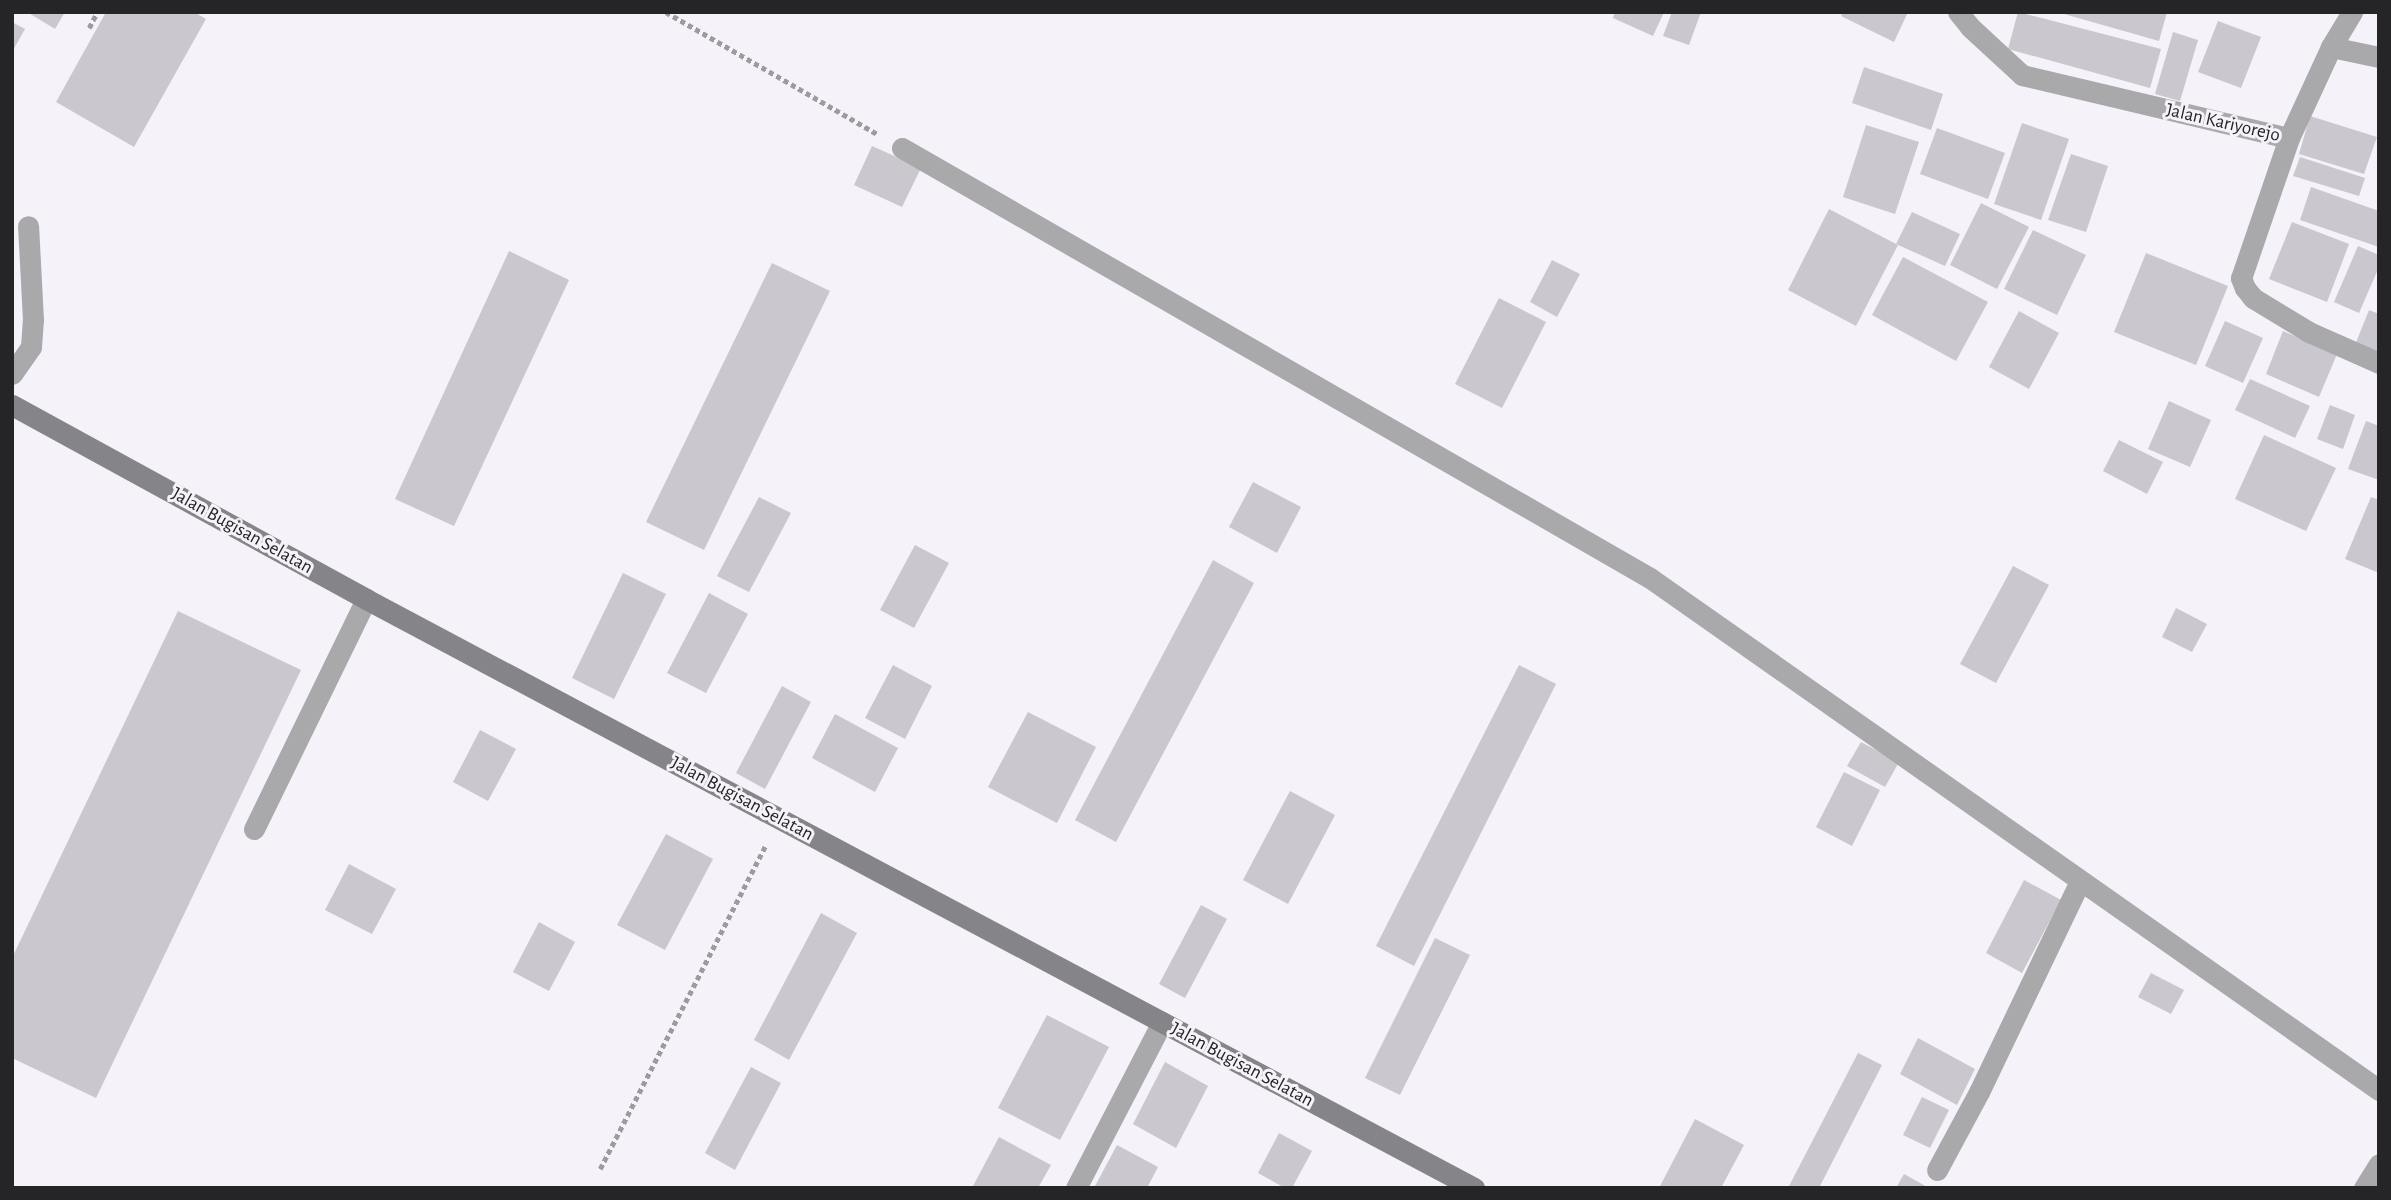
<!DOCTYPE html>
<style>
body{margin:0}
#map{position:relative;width:2391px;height:1200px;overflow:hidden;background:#f5f2f9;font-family:"Alegreya Sans",sans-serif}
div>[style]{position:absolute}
.building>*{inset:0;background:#cac7ce}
.path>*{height:4.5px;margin-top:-2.25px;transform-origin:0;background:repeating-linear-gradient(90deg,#9d9ba0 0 5px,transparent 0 8.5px)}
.lane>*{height:21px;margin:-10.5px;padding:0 10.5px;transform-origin:10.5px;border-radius:10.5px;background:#a9a8ab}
.street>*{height:21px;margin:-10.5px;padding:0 10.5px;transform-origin:10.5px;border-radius:10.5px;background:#a9a8ab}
.secondary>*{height:21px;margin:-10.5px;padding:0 10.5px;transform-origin:10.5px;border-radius:10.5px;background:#858488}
span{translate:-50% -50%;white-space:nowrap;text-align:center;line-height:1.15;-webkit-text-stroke:6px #f5f2f9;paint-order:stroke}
.street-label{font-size:19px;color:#252427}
.frame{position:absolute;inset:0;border:14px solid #252427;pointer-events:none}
</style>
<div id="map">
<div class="building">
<div style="clip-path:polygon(27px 12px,65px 12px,55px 29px)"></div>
<div style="clip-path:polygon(106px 12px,194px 12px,206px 19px,134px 147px,56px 102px)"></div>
<div style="clip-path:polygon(1615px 12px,1664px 12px,1653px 36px,1613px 18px)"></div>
<div style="clip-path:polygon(1672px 12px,1701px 12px,1689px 45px,1663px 36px)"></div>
<div style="clip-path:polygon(1843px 12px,1908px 12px,1894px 42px,1841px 16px)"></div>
<div style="clip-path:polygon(2018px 12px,2161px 49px,2150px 88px,2008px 49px)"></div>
<div style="clip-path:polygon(2057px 12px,2167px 12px,2159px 41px)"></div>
<div style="clip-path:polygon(2218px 21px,2261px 37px,2241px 88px,2198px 72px)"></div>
<div style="clip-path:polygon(12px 22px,25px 29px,12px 52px)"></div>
<div style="clip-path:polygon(2173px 32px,2198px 40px,2180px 101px,2155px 94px)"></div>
<div style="clip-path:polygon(1864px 67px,1943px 94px,1931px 130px,1852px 103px)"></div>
<div style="clip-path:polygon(2310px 116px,2377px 137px,2364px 174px,2299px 154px)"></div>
<div style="clip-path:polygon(2022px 123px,2069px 139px,2041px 220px,1994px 204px)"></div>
<div style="clip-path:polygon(1866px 125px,1919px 142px,1895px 214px,1843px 197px)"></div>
<div style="clip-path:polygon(1937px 128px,2005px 153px,1988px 199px,1920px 174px)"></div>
<div style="clip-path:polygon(872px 146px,921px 168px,902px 207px,854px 185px)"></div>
<div style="clip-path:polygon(2071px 154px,2108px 166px,2086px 232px,2048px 220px)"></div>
<div style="clip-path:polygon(2300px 157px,2365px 178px,2359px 196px,2293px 176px)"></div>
<div style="clip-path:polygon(2311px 187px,2379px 211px,2379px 247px,2300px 220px)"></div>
<div style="clip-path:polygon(1981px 203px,2029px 227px,1997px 289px,1950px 265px)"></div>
<div style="clip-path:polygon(1829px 209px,1898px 245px,1856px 326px,1788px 290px)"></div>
<div style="clip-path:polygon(1912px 212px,1960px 234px,1945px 266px,1896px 244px)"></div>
<div style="clip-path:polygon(2292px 222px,2349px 244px,2327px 302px,2269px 279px)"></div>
<div style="clip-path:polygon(2033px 230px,2086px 255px,2057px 315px,2004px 289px)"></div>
<div style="clip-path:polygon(2358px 246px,2379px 255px,2379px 267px,2359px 313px,2334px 302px)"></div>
<div style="clip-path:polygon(509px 251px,569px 280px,454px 526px,395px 499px)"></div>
<div style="clip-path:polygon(2146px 253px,2228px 286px,2196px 365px,2114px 332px)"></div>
<div style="clip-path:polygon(1903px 257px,1988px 302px,1956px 361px,1872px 315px)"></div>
<div style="clip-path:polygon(1552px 260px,1580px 274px,1557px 317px,1530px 302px)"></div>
<div style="clip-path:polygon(772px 263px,830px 291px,704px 550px,646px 522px)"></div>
<div style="clip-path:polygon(1499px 298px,1546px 322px,1502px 408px,1455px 384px)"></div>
<div style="clip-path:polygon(2369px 310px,2379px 314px,2379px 361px,2353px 350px)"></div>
<div style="clip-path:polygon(2019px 311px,2059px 333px,2029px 389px,1989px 367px)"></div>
<div style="clip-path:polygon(2225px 321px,2263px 338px,2243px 383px,2205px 366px)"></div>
<div style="clip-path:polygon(2283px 331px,2337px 354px,2319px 397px,2266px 374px)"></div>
<div style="clip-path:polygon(2250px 379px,2310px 406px,2295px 438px,2235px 410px)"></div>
<div style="clip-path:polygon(2169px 401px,2211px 420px,2190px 467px,2148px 449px)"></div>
<div style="clip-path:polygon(2330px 405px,2355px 415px,2343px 449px,2317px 439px)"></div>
<div style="clip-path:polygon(2366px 421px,2379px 426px,2379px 480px,2348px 469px)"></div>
<div style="clip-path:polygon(2264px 435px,2336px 468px,2306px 531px,2235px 499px)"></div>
<div style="clip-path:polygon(2119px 440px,2163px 462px,2147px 494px,2103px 471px)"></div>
<div style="clip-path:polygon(1253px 482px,1301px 507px,1277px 553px,1229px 527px)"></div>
<div style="clip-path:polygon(759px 497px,791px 513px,749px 592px,717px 576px)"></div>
<div style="clip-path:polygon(2371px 497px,2379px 500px,2379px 573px,2345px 559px)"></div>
<div style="clip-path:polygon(915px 545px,949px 563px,914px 628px,880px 610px)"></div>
<div style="clip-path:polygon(1213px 560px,1254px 583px,1116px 842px,1075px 820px)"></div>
<div style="clip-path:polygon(2013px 566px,2049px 585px,1996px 683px,1960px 664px)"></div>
<div style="clip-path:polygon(623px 573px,666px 594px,614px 699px,572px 678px)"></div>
<div style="clip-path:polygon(709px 593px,748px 614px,706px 693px,667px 673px)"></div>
<div style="clip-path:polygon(2176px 608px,2207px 624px,2192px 652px,2162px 637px)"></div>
<div style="clip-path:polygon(178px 611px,301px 670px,96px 1098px,12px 1058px,12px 958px)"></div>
<div style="clip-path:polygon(893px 665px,932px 686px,905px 739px,865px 718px)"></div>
<div style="clip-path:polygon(1519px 665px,1556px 684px,1414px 966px,1376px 946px)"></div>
<div style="clip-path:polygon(782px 686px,811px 702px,765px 789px,736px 773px)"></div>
<div style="clip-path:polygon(1028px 712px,1096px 747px,1057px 823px,988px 787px)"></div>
<div style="clip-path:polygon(835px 714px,898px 748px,875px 792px,812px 758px)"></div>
<div style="clip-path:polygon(480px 730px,516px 749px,488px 801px,453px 782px)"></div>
<div style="clip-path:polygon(1861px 742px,1899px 762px,1885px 787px,1847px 766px)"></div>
<div style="clip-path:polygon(1844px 772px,1880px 790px,1852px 846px,1816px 827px)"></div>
<div style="clip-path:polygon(1290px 791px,1335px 815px,1288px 904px,1243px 880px)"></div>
<div style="clip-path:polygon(666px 834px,713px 859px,665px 950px,617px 925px)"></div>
<div style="clip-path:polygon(349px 864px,396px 889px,372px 934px,325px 910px)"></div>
<div style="clip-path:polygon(2024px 880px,2061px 900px,2022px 973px,1986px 953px)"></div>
<div style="clip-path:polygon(1201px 905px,1227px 919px,1185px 998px,1159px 984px)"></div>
<div style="clip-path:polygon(821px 913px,857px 933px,789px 1060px,754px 1040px)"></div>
<div style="clip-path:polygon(539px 922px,575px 942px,549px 991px,513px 972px)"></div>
<div style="clip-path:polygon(1435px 938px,1470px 955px,1400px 1095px,1365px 1078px)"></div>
<div style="clip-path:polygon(2151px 973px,2184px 990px,2171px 1014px,2138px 997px)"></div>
<div style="clip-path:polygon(1047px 1015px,1109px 1047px,1060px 1140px,998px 1108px)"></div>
<div style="clip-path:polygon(1918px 1038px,1975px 1069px,1957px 1105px,1900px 1074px)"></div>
<div style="clip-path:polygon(1858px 1053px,1882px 1065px,1819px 1188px,1788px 1188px)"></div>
<div style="clip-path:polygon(1165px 1062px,1208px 1086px,1176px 1148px,1133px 1124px)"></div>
<div style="clip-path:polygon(751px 1067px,781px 1083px,735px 1170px,705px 1153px)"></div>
<div style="clip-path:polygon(1922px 1097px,1949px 1110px,1930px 1148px,1903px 1135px)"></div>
<div style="clip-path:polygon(1695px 1119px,1744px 1145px,1721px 1188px,1659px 1188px)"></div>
<div style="clip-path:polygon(1279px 1133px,1312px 1151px,1292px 1188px,1285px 1188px,1258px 1173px)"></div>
<div style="clip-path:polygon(999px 1137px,1051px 1165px,1038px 1188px,972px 1188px)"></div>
<div style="clip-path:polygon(1117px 1145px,1158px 1167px,1147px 1188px,1094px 1188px)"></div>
<div style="clip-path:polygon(1904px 1174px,1929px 1188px,1896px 1188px)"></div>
</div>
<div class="path">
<div style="left:666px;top:12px;width:244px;rotate:30deg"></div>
<div style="left:89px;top:28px;width:18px;rotate:-63deg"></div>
<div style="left:600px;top:1169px;width:365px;rotate:-62.9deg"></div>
</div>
<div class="lane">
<div style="left:902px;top:148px;width:863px;rotate:29.89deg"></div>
<div style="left:1650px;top:578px;width:891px;rotate:35.08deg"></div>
<div style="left:12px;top:374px;width:33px;rotate:-55deg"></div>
<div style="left:31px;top:347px;width:27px;rotate:-86deg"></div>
<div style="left:33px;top:320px;width:94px;rotate:-93deg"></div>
<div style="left:254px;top:829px;width:256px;rotate:-64deg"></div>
<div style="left:1937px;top:1170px;width:89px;rotate:-61.7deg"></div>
<div style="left:1979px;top:1092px;width:234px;rotate:-64.4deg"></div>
</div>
<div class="street">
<div style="left:1958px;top:12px;width:19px;rotate:51deg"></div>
<div style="left:1970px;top:27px;width:71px;rotate:42.7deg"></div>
<div style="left:2022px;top:75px;width:274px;rotate:13.3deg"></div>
<div style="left:2289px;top:138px;width:148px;rotate:108.9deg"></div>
<div style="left:2241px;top:278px;width:11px;rotate:68deg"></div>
<div style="left:2245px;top:288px;width:13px;rotate:51deg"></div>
<div style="left:2253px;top:298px;width:66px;rotate:31.3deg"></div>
<div style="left:2309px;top:332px;width:77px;rotate:23.9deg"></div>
<div style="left:2331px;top:47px;width:49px;rotate:11.8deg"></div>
<div style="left:2289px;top:138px;width:100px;rotate:-65.2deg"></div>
<div style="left:2331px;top:47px;width:41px;rotate:-59deg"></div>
<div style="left:1076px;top:1188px;width:187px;rotate:-62.6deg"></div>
<div style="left:2364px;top:1188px;width:28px;rotate:-58deg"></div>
</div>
<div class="secondary">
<div style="left:12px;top:405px;width:404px;rotate:28.7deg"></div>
<div style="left:366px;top:599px;width:1255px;rotate:27.99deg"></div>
</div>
<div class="street-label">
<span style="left:2223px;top:123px;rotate:13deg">Jalan Kariyorejo</span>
<span style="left:242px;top:531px;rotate:29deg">Jalan Bugisan Selatan</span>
<span style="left:742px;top:799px;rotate:28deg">Jalan Bugisan Selatan</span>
<span style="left:1242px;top:1065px;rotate:28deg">Jalan Bugisan Selatan</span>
</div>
<div class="frame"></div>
</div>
